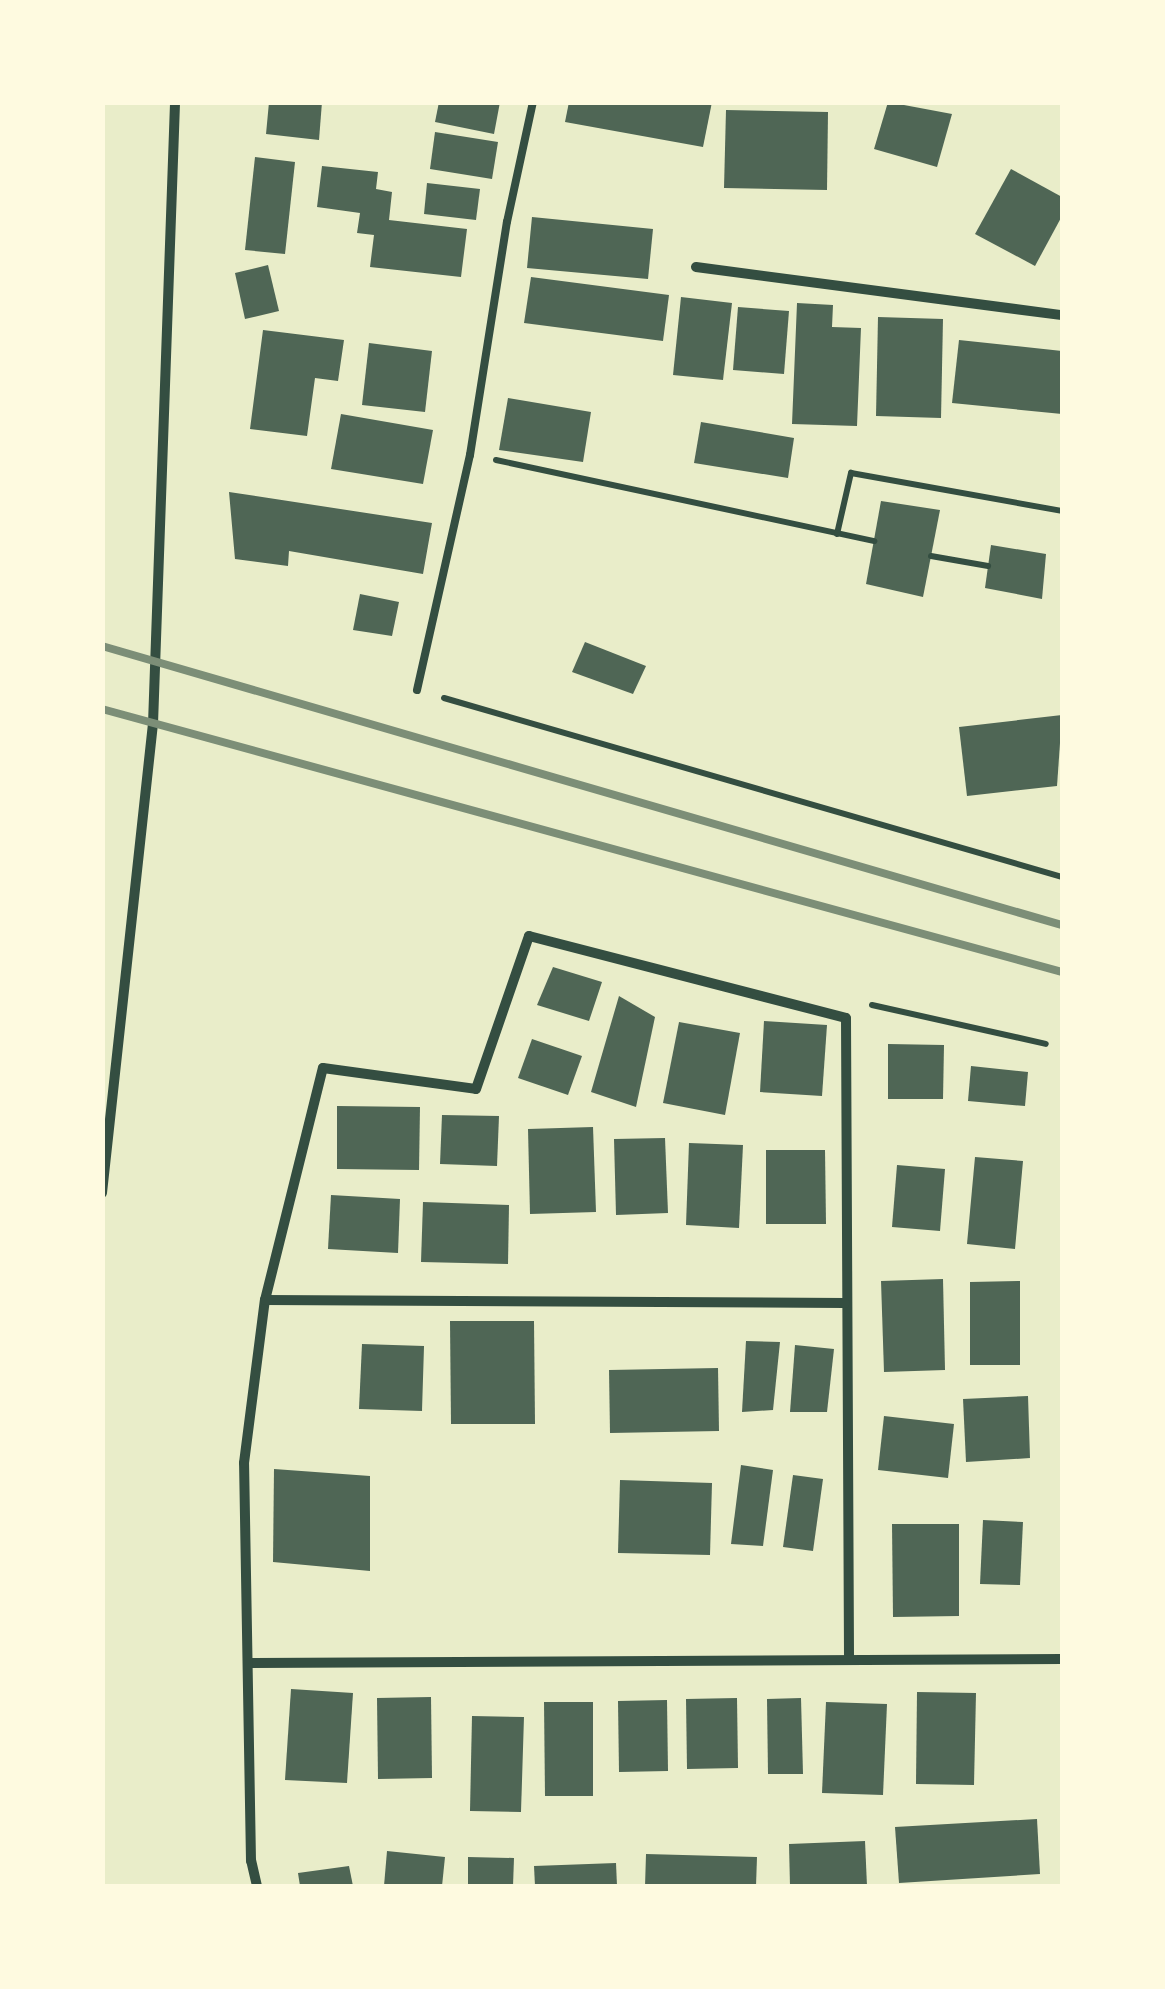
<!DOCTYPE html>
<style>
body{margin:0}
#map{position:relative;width:1165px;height:1989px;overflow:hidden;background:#e9edc9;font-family:"Golos Text",sans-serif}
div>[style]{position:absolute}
.building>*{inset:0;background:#4f6655}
.path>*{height:6px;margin:-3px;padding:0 3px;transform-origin:3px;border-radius:3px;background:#344e41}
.service>*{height:8px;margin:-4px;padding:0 4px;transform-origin:4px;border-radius:4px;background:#344e41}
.minor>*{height:10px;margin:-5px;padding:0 5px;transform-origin:5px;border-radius:5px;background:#344e41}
.rail>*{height:8px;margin:-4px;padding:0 4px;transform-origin:4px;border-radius:4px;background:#7c8e77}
span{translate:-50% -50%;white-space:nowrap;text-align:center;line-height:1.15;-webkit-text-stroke:9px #fefae0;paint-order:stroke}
.frame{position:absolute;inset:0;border:105px solid #fefae0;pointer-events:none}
</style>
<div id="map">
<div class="building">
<div style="clip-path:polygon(269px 102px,322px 102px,319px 140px,266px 134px)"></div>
<div style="clip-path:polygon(439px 102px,500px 102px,494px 134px,435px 122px)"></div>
<div style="clip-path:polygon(569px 102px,712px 102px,703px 147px,565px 122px)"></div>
<div style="clip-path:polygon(888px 102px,952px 114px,937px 167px,874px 149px)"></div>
<div style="clip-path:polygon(726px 110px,828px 112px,827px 190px,724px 188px)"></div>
<div style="clip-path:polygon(435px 132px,498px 142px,492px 179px,430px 169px)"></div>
<div style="clip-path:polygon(255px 157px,295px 162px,285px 254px,245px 250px)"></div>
<div style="clip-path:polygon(322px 166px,378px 172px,376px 189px,392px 192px,389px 220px,467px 229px,461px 277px,370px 267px,374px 235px,357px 233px,360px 213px,317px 207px)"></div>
<div style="clip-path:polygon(1011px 169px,1062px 197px,1062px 216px,1035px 266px,975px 234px)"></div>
<div style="clip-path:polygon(427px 183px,480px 189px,476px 220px,424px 214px)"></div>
<div style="clip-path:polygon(532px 217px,653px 229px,648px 279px,527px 268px)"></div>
<div style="clip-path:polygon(268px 265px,279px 311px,245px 319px,235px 273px)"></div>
<div style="clip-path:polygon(531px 277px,669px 295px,663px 341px,524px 323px)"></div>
<div style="clip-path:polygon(681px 297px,732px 303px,723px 380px,673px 375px)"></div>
<div style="clip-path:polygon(797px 303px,833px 305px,832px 327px,861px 328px,857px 426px,792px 424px)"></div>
<div style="clip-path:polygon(738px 307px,789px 311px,784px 374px,733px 370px)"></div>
<div style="clip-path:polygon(878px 317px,943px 319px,941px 418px,876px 416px)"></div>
<div style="clip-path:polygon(263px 330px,344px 340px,338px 381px,315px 378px,307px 436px,250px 429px)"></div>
<div style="clip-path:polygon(959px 340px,1062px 351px,1062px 414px,952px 403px)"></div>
<div style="clip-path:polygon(369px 343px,432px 351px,425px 412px,362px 405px)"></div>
<div style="clip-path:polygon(508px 398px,591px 412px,583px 462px,499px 450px)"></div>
<div style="clip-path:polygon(341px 414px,433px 430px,423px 484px,331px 469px)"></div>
<div style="clip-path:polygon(701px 422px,794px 438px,788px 478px,694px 463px)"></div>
<div style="clip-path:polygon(229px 492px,432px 523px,423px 574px,289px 551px,288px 566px,235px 559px)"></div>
<div style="clip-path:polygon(881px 501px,940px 510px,923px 597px,866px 584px)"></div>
<div style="clip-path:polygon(991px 545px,1046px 554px,1042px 599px,985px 588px)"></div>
<div style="clip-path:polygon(360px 594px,399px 602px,392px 636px,353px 630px)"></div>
<div style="clip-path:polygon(585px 642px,646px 666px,633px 694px,572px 672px)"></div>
<div style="clip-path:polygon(1062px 715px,1057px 786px,967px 796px,959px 727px)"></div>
<div style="clip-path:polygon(553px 967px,602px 982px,589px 1021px,537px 1005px)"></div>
<div style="clip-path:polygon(619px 996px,655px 1017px,636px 1107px,591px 1092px)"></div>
<div style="clip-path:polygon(764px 1021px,827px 1025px,822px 1096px,760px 1092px)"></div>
<div style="clip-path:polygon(679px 1022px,740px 1033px,725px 1115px,663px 1103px)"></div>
<div style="clip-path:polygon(532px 1039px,582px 1056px,568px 1095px,518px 1078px)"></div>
<div style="clip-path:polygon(888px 1044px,944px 1045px,943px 1099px,888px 1099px)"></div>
<div style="clip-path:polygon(971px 1066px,1028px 1072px,1025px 1106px,968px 1101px)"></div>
<div style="clip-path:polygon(337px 1106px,420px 1107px,419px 1170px,337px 1169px)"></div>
<div style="clip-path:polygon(442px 1115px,499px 1116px,497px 1166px,440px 1164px)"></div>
<div style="clip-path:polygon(593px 1127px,596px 1212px,530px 1214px,528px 1129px)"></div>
<div style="clip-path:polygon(665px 1138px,668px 1213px,616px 1215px,614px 1139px)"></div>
<div style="clip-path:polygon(689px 1143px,743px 1145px,739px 1228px,686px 1225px)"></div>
<div style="clip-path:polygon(766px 1150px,825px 1150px,826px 1224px,766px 1224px)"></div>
<div style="clip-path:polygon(975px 1157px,1023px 1161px,1015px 1249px,967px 1244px)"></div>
<div style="clip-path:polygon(897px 1165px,945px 1169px,940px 1231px,892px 1227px)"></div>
<div style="clip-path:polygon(331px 1195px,400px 1199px,398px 1253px,328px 1249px)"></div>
<div style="clip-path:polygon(423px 1202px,509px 1205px,508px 1264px,421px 1262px)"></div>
<div style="clip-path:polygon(943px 1279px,945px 1370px,884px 1372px,881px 1281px)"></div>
<div style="clip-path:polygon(1020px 1281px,1020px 1365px,970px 1365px,970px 1282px)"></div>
<div style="clip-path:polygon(450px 1321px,534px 1321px,535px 1424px,451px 1424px)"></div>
<div style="clip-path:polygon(746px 1341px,780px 1342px,773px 1410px,742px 1412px)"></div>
<div style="clip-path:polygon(362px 1344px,424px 1346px,422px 1411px,359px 1409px)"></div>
<div style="clip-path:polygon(795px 1345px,834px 1349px,827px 1412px,790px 1412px)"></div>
<div style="clip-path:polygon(718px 1368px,719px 1431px,610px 1433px,609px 1370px)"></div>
<div style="clip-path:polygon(1028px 1396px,1030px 1458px,966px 1462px,963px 1399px)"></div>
<div style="clip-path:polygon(884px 1416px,954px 1424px,948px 1478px,878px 1470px)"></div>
<div style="clip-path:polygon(741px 1465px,773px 1470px,763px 1546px,731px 1544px)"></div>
<div style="clip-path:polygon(274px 1469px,370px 1476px,370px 1571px,273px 1562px)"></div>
<div style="clip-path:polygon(793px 1475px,823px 1479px,813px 1551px,783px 1547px)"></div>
<div style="clip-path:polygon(620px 1480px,712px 1483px,710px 1555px,618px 1553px)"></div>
<div style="clip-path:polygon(983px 1520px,1023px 1522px,1020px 1585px,980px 1584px)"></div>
<div style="clip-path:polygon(892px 1524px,959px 1524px,959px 1616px,893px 1617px)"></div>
<div style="clip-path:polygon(291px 1689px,353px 1693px,347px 1783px,285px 1780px)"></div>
<div style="clip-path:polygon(917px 1692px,976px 1693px,974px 1785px,916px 1784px)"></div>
<div style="clip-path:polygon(431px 1697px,432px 1778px,378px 1779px,377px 1698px)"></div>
<div style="clip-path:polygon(737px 1698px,738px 1768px,687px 1769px,686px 1699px)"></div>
<div style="clip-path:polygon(801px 1698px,803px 1774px,768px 1774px,767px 1699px)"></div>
<div style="clip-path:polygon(667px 1700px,668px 1771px,619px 1772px,618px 1701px)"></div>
<div style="clip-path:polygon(544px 1702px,593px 1702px,593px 1796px,545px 1796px)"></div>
<div style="clip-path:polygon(826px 1702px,887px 1704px,883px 1795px,822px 1793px)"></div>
<div style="clip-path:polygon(472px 1716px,524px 1717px,521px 1812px,470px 1811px)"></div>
<div style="clip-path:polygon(1037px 1819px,1040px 1874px,899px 1883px,895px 1827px)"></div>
<div style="clip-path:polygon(865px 1841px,867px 1886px,790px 1886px,789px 1844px)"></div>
<div style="clip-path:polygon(387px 1851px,445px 1857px,442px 1886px,384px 1886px)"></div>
<div style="clip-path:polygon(646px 1854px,757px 1857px,756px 1886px,645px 1886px)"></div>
<div style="clip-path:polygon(468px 1857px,514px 1858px,513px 1886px,468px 1886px)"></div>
<div style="clip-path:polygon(616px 1863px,617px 1886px,535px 1886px,534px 1866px)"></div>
<div style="clip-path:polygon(349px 1866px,353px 1886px,300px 1886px,298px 1873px)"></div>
</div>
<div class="path">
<div style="left:496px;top:460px;width:387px;rotate:12.1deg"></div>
<div style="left:837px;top:534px;width:63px;rotate:-77.1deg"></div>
<div style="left:851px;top:473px;width:214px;rotate:10.2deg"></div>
<div style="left:931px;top:556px;width:58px;rotate:10deg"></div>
<div style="left:444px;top:698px;width:643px;rotate:16.15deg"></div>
<div style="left:872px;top:1005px;width:178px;rotate:12.6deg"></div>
</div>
<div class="service">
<div style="left:417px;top:690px;width:241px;rotate:-77.3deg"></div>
<div style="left:470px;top:455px;width:236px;rotate:-81deg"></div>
<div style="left:507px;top:222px;width:123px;rotate:-77.8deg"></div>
</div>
<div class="minor">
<div style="left:696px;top:267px;width:369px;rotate:7.5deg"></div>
<div style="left:102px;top:1193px;width:472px;rotate:-83.8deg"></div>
<div style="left:153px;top:724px;width:622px;rotate:-87.97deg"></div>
<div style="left:265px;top:1300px;width:239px;rotate:-76deg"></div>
<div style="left:323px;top:1068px;width:154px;rotate:7.8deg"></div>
<div style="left:476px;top:1089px;width:162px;rotate:-70.9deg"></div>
<div style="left:529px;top:936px;width:327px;rotate:14.5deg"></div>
<div style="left:846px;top:1018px;width:637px;rotate:89.73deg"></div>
<div style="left:248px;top:1663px;width:814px;rotate:-0.28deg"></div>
<div style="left:257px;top:1886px;width:26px;rotate:-103deg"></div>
<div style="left:251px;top:1861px;width:398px;rotate:-91deg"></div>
<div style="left:244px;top:1463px;width:164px;rotate:-82.7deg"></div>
<div style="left:265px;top:1300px;width:580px;rotate:0.3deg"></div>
</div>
<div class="rail">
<div style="left:102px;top:646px;width:1000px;rotate:16.21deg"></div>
<div style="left:102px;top:709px;width:995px;rotate:15.32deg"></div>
</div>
<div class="frame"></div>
</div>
